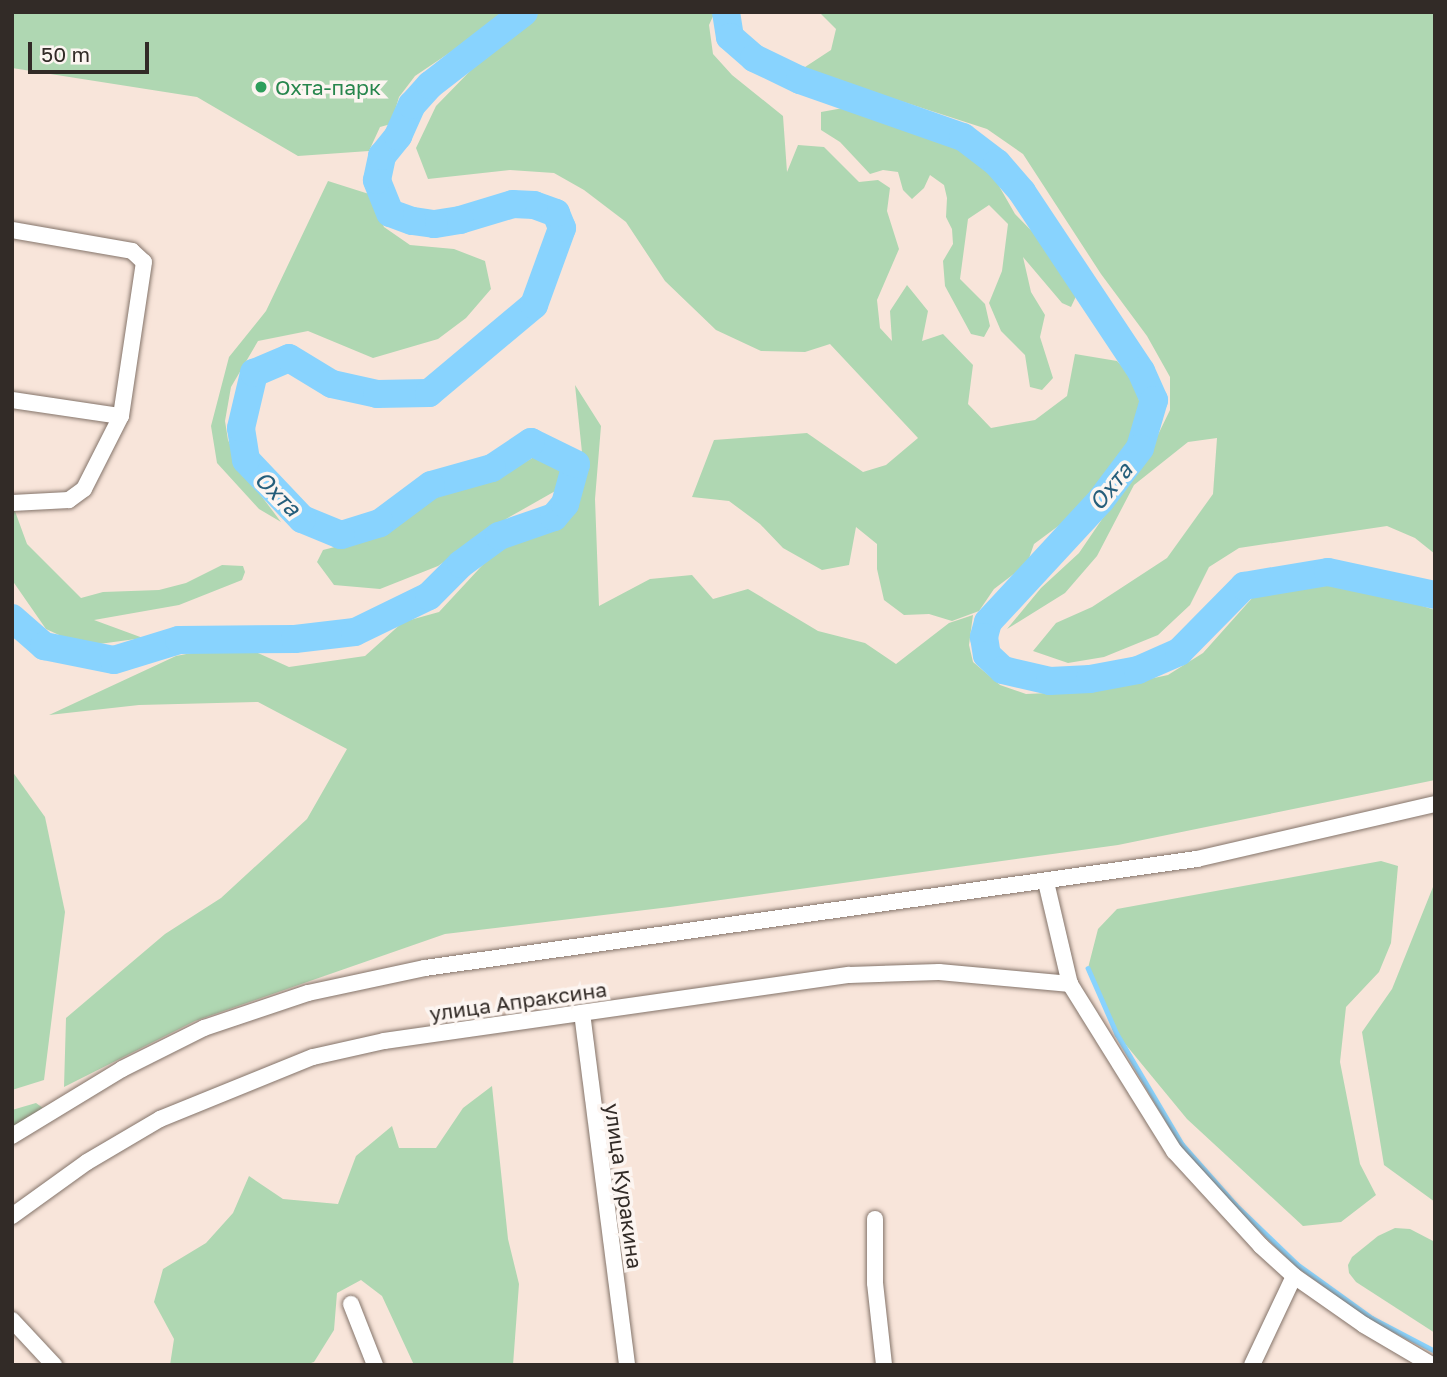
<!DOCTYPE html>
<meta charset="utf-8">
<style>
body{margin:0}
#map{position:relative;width:1447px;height:1377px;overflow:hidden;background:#f8e5da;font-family:"Golos Text",sans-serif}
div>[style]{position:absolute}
.green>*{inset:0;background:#afd7b2}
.stream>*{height:4.5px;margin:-2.25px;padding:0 2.25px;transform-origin:2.25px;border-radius:2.25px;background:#88d3fe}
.river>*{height:28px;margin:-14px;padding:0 14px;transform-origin:14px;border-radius:14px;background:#88d3fe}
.roads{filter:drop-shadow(0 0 2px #84746a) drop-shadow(0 0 2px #84746a)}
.minor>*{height:16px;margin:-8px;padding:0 8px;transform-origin:8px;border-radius:8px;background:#fff}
.dots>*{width:19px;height:19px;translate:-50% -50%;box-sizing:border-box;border:4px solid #fcf5f1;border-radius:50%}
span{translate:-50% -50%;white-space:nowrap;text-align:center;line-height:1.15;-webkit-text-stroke:7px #fcf5f1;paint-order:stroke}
.leisure-label{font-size:21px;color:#27864d}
.left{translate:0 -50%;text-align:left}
.street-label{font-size:21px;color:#322b27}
.water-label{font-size:23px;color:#255e7b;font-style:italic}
.frame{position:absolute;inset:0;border:14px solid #322b27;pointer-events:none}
.scale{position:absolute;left:28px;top:42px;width:121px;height:32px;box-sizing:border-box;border:4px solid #322b27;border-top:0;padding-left:9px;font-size:21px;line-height:24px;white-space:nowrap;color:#322b27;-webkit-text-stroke:5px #fcf5f1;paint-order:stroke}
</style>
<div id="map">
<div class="green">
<div style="clip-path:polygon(12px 12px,510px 12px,415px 76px,399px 97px,391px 124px,380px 127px,369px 151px,298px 156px,197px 97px,12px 68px)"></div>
<div style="clip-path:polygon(539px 12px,715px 12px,709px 25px,713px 54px,732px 75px,783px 116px,787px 172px,798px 145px,824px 147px,859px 182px,878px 180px,890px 188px,887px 211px,899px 249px,877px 300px,880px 328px,892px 341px,890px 311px,907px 285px,928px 311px,922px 341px,943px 334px,973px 365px,968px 404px,991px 428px,1035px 420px,1067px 396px,1075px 354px,1117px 361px,1137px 383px,1141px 419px,1126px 455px,1065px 521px,1034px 544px,1027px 564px,994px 589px,979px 611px,952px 621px,929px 614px,904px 615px,884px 600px,877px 569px,877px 544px,856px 527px,849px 565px,822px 570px,783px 548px,760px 524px,729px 501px,692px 497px,714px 440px,807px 433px,863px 472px,886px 465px,918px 438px,830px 344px,805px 352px,761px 351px,716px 330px,665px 281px,626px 222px,584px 190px,554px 173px,510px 170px,428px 179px,416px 148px,436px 106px,475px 66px)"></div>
<div style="clip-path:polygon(819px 12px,1435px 12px,1435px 554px,1415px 538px,1387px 526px,1239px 548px,1209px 567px,1190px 605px,1158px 635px,1104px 657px,1068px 663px,1033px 651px,1056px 623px,1092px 607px,1167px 558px,1213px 494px,1217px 438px,1188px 442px,1134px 485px,1097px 556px,1065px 593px,1007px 629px,1041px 588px,1079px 553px,1154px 443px,1170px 410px,1170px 377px,1147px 336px,1101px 274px,1023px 154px,987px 129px,802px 69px,831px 50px,836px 29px)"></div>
<div style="clip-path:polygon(849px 107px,947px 142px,972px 156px,991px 172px,1015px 214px,1059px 259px,1078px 292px,1071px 307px,1062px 303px,1023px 257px,1031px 292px,1045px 315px,1040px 337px,1053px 378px,1042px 390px,1030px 387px,1025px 355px,1001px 331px,989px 303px,1002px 271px,1008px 224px,989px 205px,968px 219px,960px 279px,985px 304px,990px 326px,984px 337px,971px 334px,945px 286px,943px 261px,953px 244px,952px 229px,946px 217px,947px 198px,944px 185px,930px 175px,924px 188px,912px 199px,903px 190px,898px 172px,883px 170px,870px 174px,840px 142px,821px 130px,821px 112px)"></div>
<div style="clip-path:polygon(328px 181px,369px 194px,384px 227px,410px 245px,454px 249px,485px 261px,491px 289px,466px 318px,438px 339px,373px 358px,308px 331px,258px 341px,231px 387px,225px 421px,228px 440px,241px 469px,281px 522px,259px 509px,217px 463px,211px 426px,229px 357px,266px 311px)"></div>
<div style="clip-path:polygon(575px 385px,601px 426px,595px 499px,599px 606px,650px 579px,692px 575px,713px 599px,748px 589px,818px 631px,865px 643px,896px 664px,949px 623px,973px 615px,969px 645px,973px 662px,1000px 685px,1026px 694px,1093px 691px,1168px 675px,1203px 653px,1254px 596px,1332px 585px,1384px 594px,1435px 610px,1435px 780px,1118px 845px,670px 907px,445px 934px,195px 1021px,64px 1087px,66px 1018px,165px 934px,221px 898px,307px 819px,347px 749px,258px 702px,139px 705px,49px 715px,176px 656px,238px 644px,289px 667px,365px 656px,403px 622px,439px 612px,504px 542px,558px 522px,583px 462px)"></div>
<div style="clip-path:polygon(534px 457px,552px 457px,567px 464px,564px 481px,557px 490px,506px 519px,438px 566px,380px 589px,334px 585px,317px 562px,323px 550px,366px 539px,438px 496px,504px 474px)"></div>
<div style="clip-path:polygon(12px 503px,27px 544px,81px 598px,103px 592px,159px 590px,186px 583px,222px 565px,243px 566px,245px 572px,242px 580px,179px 605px,94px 620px,143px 638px,99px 644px,70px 640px,46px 629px,12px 580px)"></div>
<div style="clip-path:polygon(12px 771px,45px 817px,65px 912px,44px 1080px,12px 1090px)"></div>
<div style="clip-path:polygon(1381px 861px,1398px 866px,1391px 943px,1379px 972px,1346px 1007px,1340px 1062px,1360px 1164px,1376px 1195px,1341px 1222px,1303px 1226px,1187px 1119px,1117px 1034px,1088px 968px,1098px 929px,1117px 909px)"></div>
<div style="clip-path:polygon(1435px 882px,1435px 1202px,1384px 1165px,1362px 1032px,1392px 989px)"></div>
<div style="clip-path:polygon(492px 1086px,508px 1239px,519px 1284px,513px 1365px,414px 1365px,382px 1296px,361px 1280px,337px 1293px,334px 1330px,314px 1362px,305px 1365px,170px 1365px,174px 1339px,154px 1302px,163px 1269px,206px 1243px,233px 1213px,249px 1176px,283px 1199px,338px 1204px,356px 1156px,392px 1126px,399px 1148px,436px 1148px,463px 1108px)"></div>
<div style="clip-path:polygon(36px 1103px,43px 1108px,12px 1129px,12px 1110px)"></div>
<div style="clip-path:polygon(1395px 1228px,1410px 1229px,1435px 1242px,1435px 1333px,1356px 1282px,1349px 1273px,1348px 1265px,1352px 1257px,1378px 1236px)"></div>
</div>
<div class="stream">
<div style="left:1088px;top:968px;width:72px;rotate:66.3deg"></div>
<div style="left:1117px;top:1034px;width:128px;rotate:59.4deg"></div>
<div style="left:1182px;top:1144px;width:81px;rotate:48.5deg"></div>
<div style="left:1236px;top:1205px;width:85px;rotate:44deg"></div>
<div style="left:1297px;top:1264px;width:92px;rotate:35.8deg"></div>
<div style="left:1372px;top:1318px;width:71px;rotate:27.6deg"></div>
</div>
<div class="river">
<div style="left:726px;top:12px;width:25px;rotate:81deg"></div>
<div style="left:730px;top:37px;width:32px;rotate:41deg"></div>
<div style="left:754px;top:58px;width:51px;rotate:25.6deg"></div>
<div style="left:800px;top:80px;width:173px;rotate:19.3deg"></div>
<div style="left:963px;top:137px;width:43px;rotate:37.4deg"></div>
<div style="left:997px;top:163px;width:38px;rotate:49deg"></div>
<div style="left:1022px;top:192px;width:215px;rotate:56.4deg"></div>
<div style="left:1141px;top:371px;width:32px;rotate:66deg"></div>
<div style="left:1154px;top:400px;width:50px;rotate:106.3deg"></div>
<div style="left:1140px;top:448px;width:65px;rotate:126.9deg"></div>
<div style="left:1101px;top:500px;width:166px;rotate:132.8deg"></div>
<div style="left:988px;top:622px;width:16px;rotate:105deg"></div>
<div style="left:984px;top:637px;width:18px;rotate:81deg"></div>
<div style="left:987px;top:655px;width:22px;rotate:43deg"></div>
<div style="left:1003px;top:670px;width:48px;rotate:13.2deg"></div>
<div style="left:1050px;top:681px;width:40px;rotate:-2.9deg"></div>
<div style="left:1090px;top:679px;width:49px;rotate:-10.6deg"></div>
<div style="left:1138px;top:670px;width:45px;rotate:-23.7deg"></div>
<div style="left:1179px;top:652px;width:93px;rotate:-45.4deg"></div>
<div style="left:1244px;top:586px;width:85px;rotate:-9.5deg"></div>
<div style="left:1328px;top:572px;width:109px;rotate:12.1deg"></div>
<div style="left:12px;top:618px;width:43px;rotate:41.2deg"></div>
<div style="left:44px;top:646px;width:71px;rotate:11.3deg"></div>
<div style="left:114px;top:660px;width:68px;rotate:-17.1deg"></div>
<div style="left:179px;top:640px;width:116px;rotate:-0.5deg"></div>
<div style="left:295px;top:639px;width:60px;rotate:-6.7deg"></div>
<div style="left:355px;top:632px;width:82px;rotate:-25.9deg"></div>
<div style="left:429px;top:596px;width:45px;rotate:-45deg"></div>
<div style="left:461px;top:564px;width:47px;rotate:-36.4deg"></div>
<div style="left:499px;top:536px;width:58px;rotate:-19.1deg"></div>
<div style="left:554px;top:517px;width:17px;rotate:-50deg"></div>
<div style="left:565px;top:504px;width:41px;rotate:-74.6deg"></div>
<div style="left:576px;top:464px;width:50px;rotate:-153.9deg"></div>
<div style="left:531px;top:442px;width:47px;rotate:146.3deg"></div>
<div style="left:492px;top:468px;width:63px;rotate:164.4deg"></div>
<div style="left:431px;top:485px;width:64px;rotate:143.3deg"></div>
<div style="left:380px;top:523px;width:41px;rotate:162.9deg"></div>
<div style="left:341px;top:535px;width:42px;rotate:-157.7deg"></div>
<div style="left:302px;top:519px;width:81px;rotate:-133.5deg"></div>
<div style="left:246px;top:460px;width:32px;rotate:-99deg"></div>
<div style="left:241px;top:428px;width:57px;rotate:-76.7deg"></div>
<div style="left:254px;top:373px;width:38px;rotate:-23deg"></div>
<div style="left:289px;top:358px;width:50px;rotate:31.2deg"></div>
<div style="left:332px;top:384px;width:46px;rotate:12.5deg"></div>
<div style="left:377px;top:394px;width:52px;rotate:-1.1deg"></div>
<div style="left:429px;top:393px;width:137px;rotate:-40deg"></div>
<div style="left:534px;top:305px;width:82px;rotate:-70deg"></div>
<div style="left:562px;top:228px;width:16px;rotate:-112deg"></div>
<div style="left:556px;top:213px;width:23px;rotate:-160deg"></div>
<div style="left:534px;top:205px;width:21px;rotate:-177deg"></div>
<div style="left:513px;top:204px;width:55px;rotate:163.2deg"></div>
<div style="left:460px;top:220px;width:26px;rotate:171deg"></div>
<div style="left:434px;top:224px;width:22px;rotate:-172deg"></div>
<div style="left:412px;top:221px;width:23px;rotate:-160deg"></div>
<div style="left:390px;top:213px;width:35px;rotate:-112deg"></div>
<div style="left:377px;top:180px;width:25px;rotate:-78deg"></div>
<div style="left:382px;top:156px;width:26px;rotate:-51deg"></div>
<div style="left:398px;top:136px;width:34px;rotate:-66deg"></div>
<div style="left:412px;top:105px;width:27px;rotate:-48deg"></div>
<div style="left:430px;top:85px;width:119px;rotate:-37.8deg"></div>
</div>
<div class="roads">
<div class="minor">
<div style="left:12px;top:230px;width:122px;rotate:9.9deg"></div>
<div style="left:132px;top:251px;width:16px;rotate:43deg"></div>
<div style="left:144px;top:262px;width:156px;rotate:98.5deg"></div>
<div style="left:121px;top:416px;width:82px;rotate:116.9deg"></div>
<div style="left:84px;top:489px;width:19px;rotate:144deg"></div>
<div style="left:69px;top:500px;width:57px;rotate:177deg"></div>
<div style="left:12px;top:400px;width:110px;rotate:8.4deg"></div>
<div style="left:1046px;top:882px;width:105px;rotate:76.8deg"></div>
<div style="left:1070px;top:984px;width:197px;rotate:58.1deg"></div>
<div style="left:1174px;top:1151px;width:129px;rotate:47.5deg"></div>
<div style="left:1261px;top:1246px;width:45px;rotate:42.3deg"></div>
<div style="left:1294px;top:1276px;width:85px;rotate:35deg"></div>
<div style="left:1364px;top:1325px;width:79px;rotate:30.5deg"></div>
<div style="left:582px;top:1013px;width:355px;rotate:82.7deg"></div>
<div style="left:12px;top:1136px;width:129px;rotate:-31.3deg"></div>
<div style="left:122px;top:1069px;width:92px;rotate:-26.6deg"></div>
<div style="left:204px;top:1028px;width:110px;rotate:-18.6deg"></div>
<div style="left:308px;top:993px;width:120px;rotate:-12.1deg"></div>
<div style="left:425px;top:968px;width:780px;rotate:-8.04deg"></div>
<div style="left:1197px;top:859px;width:244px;rotate:-13deg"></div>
<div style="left:12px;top:1216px;width:92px;rotate:-35.8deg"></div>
<div style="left:87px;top:1162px;width:85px;rotate:-30.5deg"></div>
<div style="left:160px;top:1119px;width:165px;rotate:-22.1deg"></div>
<div style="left:313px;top:1057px;width:73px;rotate:-12.7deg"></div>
<div style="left:384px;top:1041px;width:470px;rotate:-8.1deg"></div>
<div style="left:849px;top:975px;width:90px;rotate:-1.9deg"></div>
<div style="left:939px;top:972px;width:132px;rotate:5.2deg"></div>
<div style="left:875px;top:1219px;width:64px;rotate:90deg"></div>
<div style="left:875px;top:1283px;width:82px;rotate:83.7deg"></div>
<div style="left:351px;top:1304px;width:66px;rotate:68.5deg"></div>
<div style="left:12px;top:1320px;width:62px;rotate:47deg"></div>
<div style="left:1252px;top:1365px;width:98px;rotate:-64.7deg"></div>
</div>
</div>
<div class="dots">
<div style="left:261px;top:87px;background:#2e9e5b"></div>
</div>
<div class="leisure-label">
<span class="left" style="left:275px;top:87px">Охта-парк</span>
</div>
<div class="street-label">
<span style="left:518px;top:1001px;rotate:-8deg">улица Апраксина</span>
<span style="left:624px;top:1186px;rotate:82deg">улица Куракина</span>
</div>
<div class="water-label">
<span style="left:1110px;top:486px;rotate:-51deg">Охта</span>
<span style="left:278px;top:493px;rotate:45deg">Охта</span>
</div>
<div class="frame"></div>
<div class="scale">50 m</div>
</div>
